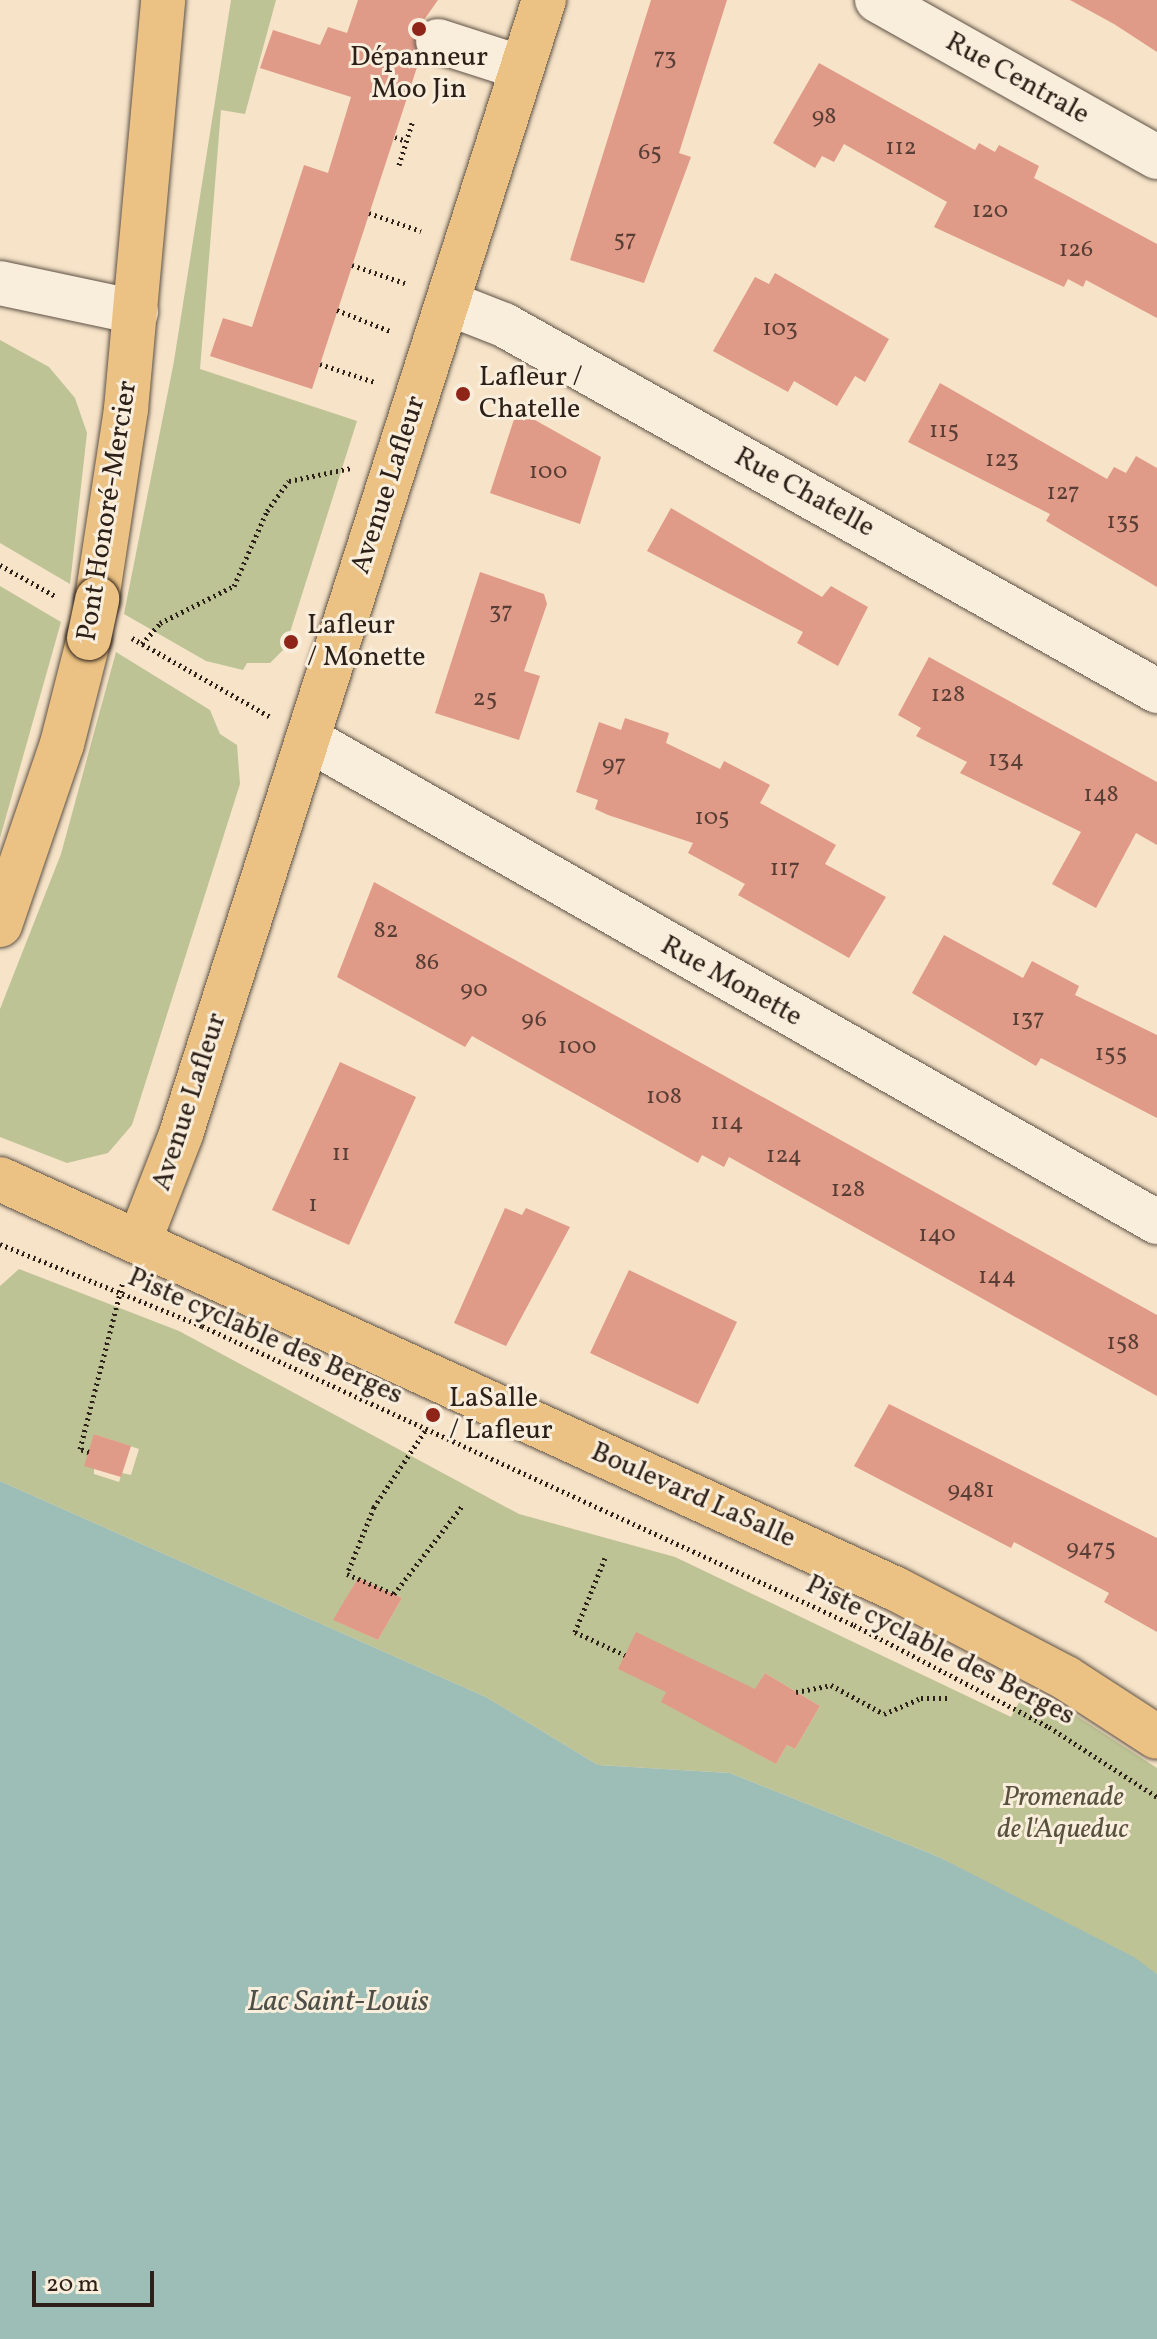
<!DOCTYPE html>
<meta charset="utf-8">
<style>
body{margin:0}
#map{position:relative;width:1157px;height:2339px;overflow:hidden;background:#f6e3c8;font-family:Vollkorn,serif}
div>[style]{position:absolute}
.green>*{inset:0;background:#bdc395}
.water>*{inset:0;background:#9dbeb7}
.building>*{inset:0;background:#e09a88}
.path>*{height:5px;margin-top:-2.5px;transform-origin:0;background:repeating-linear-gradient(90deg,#2c2019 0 2px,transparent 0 6px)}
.roads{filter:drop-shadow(0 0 2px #5e5145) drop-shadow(0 0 2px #5e5145)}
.minor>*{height:44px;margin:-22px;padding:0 22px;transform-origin:22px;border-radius:22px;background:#f9eddb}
.major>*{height:44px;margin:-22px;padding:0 22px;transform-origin:22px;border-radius:22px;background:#ebc284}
.highway>*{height:44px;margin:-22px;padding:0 22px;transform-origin:22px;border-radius:22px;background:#ebc284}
.bridges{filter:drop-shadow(0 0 2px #2c2019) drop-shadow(0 0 2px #2c2019)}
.highway-bridge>*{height:44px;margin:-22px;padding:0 22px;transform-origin:22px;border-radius:22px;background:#ebc284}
.dots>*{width:22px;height:22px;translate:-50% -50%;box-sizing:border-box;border:4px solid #f9eddb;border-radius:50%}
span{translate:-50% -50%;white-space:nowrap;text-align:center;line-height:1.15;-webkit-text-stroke:6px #f9eddb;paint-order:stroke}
.number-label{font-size:24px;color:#593e35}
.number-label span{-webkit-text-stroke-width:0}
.poi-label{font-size:28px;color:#2c2019}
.left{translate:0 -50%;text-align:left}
.street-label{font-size:28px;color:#2c2019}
.park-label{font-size:28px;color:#58513e;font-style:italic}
.water-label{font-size:30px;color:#4e4f48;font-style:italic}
.scale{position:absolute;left:32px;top:2271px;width:122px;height:36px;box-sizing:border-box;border:4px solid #2c2019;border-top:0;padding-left:10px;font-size:24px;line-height:28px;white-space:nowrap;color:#2c2019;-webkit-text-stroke:6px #f9eddb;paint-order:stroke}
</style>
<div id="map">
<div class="green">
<div style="clip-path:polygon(231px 0,276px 0,245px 114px,221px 110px,200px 369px,357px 421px,285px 648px,270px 663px,247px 663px,243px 670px,206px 661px,124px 614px,174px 361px)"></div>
<div style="clip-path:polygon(0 340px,49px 367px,75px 398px,87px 433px,70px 584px,0 543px)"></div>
<div style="clip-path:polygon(0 586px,61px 622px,0 838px)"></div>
<div style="clip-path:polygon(116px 652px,210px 710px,220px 734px,237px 745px,240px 784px,132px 1125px,108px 1153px,67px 1163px,0 1137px,0 1009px,61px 854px)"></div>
<div style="clip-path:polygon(evenodd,19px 1269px,179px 1331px,519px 1514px,675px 1557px,1011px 1717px,1027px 1688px,1077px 1716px,1157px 1768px,1157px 1974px,939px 1857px,730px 1773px,598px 1765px,486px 1697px,0 1481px,0 1286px,19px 1269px,94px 1434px,139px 1449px,131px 1475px,122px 1473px,119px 1482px,94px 1474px,94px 1434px,19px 1269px,358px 1578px,402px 1598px,378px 1640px,334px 1620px,358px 1578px,19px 1269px,765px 1673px,820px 1706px,795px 1749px,787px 1745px,776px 1764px,737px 1742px,739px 1717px,765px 1673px)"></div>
</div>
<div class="water">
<div style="clip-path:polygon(0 1481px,486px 1697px,598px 1765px,730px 1773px,939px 1857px,1134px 1957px,1157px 1974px,1157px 2339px,0 2339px)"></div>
</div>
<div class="building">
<div style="clip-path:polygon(358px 0,438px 0,414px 34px,420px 58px,312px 389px,210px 356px,223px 318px,252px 327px,304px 165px,328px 173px,351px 97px,260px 68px,273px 30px,320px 45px,328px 27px,347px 33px)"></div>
<div style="clip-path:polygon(651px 0,727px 0,679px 153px,691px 157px,644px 283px,570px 260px)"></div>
<div style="clip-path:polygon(1070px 0,1157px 0,1157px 52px,1114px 24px)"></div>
<div style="clip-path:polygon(819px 63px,975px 150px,979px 143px,995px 152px,999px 145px,1039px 166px,1034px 178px,1157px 244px,1157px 318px,1086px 280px,1083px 287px,1068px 279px,1064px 287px,934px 227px,947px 202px,844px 144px,834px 162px,822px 156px,815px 168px,773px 143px)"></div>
<div style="clip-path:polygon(775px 273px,889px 339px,865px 382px,855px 376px,837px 406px,794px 381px,788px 392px,713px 351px,755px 277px,769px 284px)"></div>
<div style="clip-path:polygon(940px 383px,1107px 479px,1114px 467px,1126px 473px,1136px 456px,1157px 468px,1157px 587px,1046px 521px,1050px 514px,908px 442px)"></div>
<div style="clip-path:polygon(517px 410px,601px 457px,580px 524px,490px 493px)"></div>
<div style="clip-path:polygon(671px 508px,822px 597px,831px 586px,868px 607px,838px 666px,797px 643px,803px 632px,647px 551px)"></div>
<div style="clip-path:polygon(480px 572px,544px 594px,547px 604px,524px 671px,540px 676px,519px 740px,435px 713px)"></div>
<div style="clip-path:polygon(929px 657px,1157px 782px,1157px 845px,1136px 833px,1096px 908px,1052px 884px,1081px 832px,960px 773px,967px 762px,916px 736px,921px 728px,898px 715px)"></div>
<div style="clip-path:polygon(625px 718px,669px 733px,666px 743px,720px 769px,724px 761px,770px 785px,760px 803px,836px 845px,825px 864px,886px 897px,849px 958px,738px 895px,745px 884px,688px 853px,693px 843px,608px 815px,595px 809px,598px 800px,576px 792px,599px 722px,621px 730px)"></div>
<div style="clip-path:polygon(374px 882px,1157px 1315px,1157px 1396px,729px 1157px,724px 1167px,702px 1155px,698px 1163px,472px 1036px,465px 1047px,337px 977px)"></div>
<div style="clip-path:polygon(944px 935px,1023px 978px,1032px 961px,1079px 986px,1075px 995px,1157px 1035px,1157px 1118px,1041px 1058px,1036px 1066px,912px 993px)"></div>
<div style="clip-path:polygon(340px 1062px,416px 1097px,349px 1245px,272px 1210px)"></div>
<div style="clip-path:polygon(505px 1208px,522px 1215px,526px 1208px,570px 1227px,506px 1346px,454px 1323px)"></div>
<div style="clip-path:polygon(629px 1270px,737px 1322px,698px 1404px,590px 1353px)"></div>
<div style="clip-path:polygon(889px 1404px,1157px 1538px,1157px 1632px,1104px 1602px,1109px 1593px,1014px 1542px,1011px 1548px,854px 1466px)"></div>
<div style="clip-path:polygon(94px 1434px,131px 1446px,121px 1477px,84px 1466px)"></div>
<div style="clip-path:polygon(358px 1578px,402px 1598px,378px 1640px,333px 1620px)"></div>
<div style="clip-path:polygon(636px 1632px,755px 1689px,765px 1673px,820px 1706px,795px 1749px,787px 1745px,776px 1764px,661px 1702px,666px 1692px,618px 1669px)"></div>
</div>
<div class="path">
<div style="left:395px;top:137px;width:12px;rotate:20deg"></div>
<div style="left:399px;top:165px;width:47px;rotate:-72.7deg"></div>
<div style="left:369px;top:213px;width:55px;rotate:19.1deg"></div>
<div style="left:352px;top:265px;width:56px;rotate:18.8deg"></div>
<div style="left:337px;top:310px;width:57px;rotate:21.6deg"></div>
<div style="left:320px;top:364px;width:57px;rotate:18.4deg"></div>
<div style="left:0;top:565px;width:65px;rotate:29.3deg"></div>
<div style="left:132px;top:638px;width:158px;rotate:29.7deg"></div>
<div style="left:142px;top:644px;width:28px;rotate:-49deg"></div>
<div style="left:160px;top:623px;width:83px;rotate:-26.6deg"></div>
<div style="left:234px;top:586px;width:82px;rotate:-66.3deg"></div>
<div style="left:267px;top:511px;width:37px;rotate:-54deg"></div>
<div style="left:289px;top:481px;width:63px;rotate:-11.8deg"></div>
<div style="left:0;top:1244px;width:218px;rotate:22.1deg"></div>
<div style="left:202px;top:1326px;width:717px;rotate:24.64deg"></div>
<div style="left:854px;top:1625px;width:220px;rotate:27.6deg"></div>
<div style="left:1049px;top:1727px;width:129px;rotate:32.9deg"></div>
<div style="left:425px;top:1431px;width:92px;rotate:123.9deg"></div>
<div style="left:374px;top:1507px;width:72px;rotate:111.9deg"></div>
<div style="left:347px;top:1574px;width:51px;rotate:23.1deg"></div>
<div style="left:394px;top:1594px;width:111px;rotate:-52.3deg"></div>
<div style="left:89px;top:1452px;width:9px;rotate:-162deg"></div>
<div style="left:80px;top:1449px;width:173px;rotate:-75.6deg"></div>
<div style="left:605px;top:1558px;width:80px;rotate:112.1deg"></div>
<div style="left:575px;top:1632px;width:55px;rotate:24.7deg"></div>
<div style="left:796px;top:1692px;width:36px;rotate:-11deg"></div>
<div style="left:831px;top:1685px;width:60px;rotate:28.7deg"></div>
<div style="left:884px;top:1714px;width:40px;rotate:-23.4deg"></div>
<div style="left:921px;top:1698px;width:27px"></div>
</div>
<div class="roads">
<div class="minor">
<div style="left:877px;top:0;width:321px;rotate:29.3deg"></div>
<div style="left:438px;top:41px;width:88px;rotate:17.8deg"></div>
<div style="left:0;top:283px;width:139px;rotate:12deg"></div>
<div style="left:448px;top:303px;width:60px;rotate:21.4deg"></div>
<div style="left:504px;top:325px;width:749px;rotate:29.27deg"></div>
<div style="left:308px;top:739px;width:977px;rotate:29.64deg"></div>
</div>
<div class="major">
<div style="left:0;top:1179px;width:985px;rotate:24.59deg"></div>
<div style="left:896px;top:1589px;width:192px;rotate:27.6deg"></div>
<div style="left:1066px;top:1678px;width:108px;rotate:33deg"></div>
<div style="left:139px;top:1242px;width:116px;rotate:-68.7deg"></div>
<div style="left:181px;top:1134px;width:1191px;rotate:-72.25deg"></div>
</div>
<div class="highway">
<div style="left:97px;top:599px;width:192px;rotate:-81.3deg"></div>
<div style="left:126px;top:409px;width:411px;rotate:-84.8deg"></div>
<div style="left:0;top:925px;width:191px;rotate:-71.1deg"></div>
<div style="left:62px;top:744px;width:109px;rotate:-75.7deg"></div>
</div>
</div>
<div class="bridges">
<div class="highway-bridge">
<div style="left:89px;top:638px;width:40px;rotate:-78deg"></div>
</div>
</div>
<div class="dots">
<div style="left:419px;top:29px;background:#8f2418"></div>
<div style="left:463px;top:394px;background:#8f2418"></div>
<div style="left:291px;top:642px;background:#8f2418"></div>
<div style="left:433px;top:1415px;background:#8f2418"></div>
</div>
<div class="number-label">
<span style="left:665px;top:59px">73</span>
<span style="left:824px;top:118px">98</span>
<span style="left:901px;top:149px">112</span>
<span style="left:650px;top:154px">65</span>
<span style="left:990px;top:212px">120</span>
<span style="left:625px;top:241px">57</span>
<span style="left:1076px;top:251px">126</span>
<span style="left:780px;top:330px">103</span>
<span style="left:944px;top:432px">115</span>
<span style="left:1002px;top:461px">123</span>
<span style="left:548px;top:473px">100</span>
<span style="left:1063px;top:494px">127</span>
<span style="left:1123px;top:523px">135</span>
<span style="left:501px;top:613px">37</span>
<span style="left:948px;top:696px">128</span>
<span style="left:485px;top:700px">25</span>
<span style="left:1006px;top:761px">134</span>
<span style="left:614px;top:766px">97</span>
<span style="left:1101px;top:796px">148</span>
<span style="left:712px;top:819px">105</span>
<span style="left:785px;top:870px">117</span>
<span style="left:386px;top:932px">82</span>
<span style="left:427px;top:964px">86</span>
<span style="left:474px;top:991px">90</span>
<span style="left:1028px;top:1020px">137</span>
<span style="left:534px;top:1021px">96</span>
<span style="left:577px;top:1048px">100</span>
<span style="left:1111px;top:1055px">155</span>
<span style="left:664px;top:1098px">108</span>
<span style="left:727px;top:1124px">114</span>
<span style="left:341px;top:1155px">11</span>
<span style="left:784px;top:1157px">124</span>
<span style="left:848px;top:1191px">128</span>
<span style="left:313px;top:1206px">1</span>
<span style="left:937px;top:1236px">140</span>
<span style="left:997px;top:1278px">144</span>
<span style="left:1123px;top:1344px">158</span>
<span style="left:971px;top:1492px">9481</span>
<span style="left:1091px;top:1550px">9475</span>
</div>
<div class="poi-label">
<span style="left:419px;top:74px">Dépanneur<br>Moo Jin</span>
<span class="left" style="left:479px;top:394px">Lafleur /<br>Chatelle</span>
<span class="left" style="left:307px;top:642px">Lafleur<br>/ Monette</span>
<span class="left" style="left:449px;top:1415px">LaSalle<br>/ Lafleur</span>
</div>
<div class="street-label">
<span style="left:1017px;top:79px;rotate:29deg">Rue Centrale</span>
<span style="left:389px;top:485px;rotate:-72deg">Avenue Lafleur</span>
<span style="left:804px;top:493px;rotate:29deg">Rue Chatelle</span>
<span style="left:108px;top:511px;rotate:-81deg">Pont Honoré-Mercier</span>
<span style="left:731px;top:982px;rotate:29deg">Rue Monette</span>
<span style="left:190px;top:1102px;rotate:-72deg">Avenue Lafleur</span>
<span style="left:265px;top:1337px;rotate:24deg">Piste cyclable des Berges</span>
<span style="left:693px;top:1496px;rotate:24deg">Boulevard LaSalle</span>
<span style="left:940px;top:1651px;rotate:27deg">Piste cyclable des Berges</span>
</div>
<div class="park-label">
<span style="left:1063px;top:1814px">Promenade<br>de l'Aqueduc</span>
</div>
<div class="water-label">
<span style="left:338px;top:2002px">Lac Saint-Louis</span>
</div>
<div class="scale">20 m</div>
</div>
